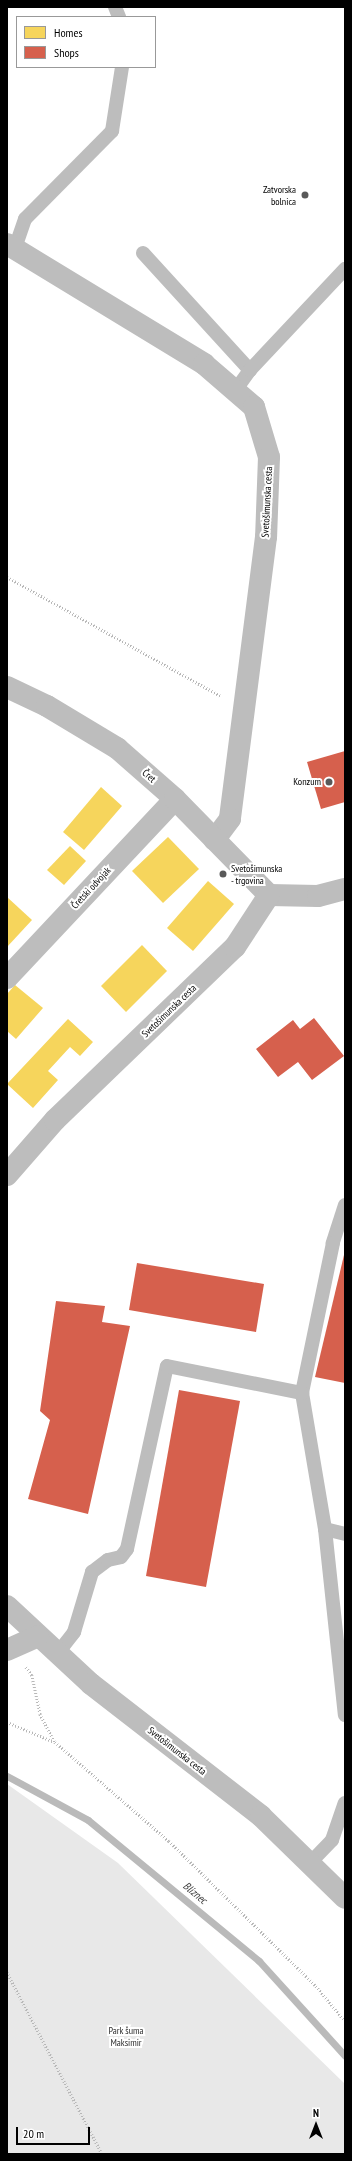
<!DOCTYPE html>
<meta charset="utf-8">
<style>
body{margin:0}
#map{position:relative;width:352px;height:2161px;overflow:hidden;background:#fff;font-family:"PT Sans Narrow",sans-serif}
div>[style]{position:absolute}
.green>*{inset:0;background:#e8e8e8}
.homes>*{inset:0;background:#f6d55c}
.shops>*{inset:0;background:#d6604d}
.stream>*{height:7px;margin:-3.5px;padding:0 3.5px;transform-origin:3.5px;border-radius:3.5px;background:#bababa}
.path>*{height:2.5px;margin-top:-1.25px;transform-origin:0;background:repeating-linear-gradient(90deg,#b8b8b8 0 1px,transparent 0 3px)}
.service>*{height:14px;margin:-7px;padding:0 7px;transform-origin:7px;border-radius:7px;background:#bdbdbd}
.minor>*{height:22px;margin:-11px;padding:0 11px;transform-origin:11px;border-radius:11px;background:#bdbdbd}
.tertiary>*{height:22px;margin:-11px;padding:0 11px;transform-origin:11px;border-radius:11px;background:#bdbdbd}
.dots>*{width:11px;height:11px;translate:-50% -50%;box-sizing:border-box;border:2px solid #fff;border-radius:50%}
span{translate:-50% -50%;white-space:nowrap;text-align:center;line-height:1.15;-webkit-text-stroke:4px #fff;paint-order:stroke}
.poi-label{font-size:10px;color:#000}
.right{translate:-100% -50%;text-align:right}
.left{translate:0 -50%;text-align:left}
.street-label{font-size:10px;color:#000}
.park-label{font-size:10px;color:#2d2d2d}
.water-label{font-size:11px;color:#3e3e3e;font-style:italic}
.frame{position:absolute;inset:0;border:8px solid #000;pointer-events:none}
.legend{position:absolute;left:16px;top:16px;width:140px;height:52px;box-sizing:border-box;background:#fff;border:1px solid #999;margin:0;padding:5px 7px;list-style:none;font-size:12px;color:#000}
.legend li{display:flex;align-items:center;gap:8px;height:20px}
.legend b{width:20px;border:1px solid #999}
.north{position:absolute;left:296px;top:2105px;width:40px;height:40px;-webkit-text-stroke:3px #fff;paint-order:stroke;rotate:0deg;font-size:11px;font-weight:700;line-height:16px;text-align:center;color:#000}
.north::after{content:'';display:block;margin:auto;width:14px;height:18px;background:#000;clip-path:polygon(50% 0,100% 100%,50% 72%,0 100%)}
.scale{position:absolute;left:16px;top:2127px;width:74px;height:18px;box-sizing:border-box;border:2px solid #000;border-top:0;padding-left:5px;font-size:12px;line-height:14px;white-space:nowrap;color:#000;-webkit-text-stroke:3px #fff;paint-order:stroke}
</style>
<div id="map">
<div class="green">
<div style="clip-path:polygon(7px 1784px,118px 1863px,345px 2084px,345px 2154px,7px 2154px)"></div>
</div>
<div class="homes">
<div style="clip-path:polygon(101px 787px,122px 806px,84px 850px,63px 832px)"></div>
<div style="clip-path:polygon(168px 837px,199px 869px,163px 903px,132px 871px)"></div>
<div style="clip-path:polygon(70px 846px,86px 861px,64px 885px,47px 870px)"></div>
<div style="clip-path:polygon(208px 881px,234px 904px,193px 951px,167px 928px)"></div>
<div style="clip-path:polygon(7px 897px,32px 920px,7px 947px)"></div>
<div style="clip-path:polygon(142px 945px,167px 971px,126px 1012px,101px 986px)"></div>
<div style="clip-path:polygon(15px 985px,43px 1008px,16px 1039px,7px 1031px,7px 994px)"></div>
<div style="clip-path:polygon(68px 1019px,93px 1042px,80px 1056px,70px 1047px,48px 1071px,58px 1080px,33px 1108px,7px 1084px)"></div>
</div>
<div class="shops">
<div style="clip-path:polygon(345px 751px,345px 802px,321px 809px,307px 762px)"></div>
<div style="clip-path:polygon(314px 1018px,344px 1056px,312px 1080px,298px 1062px,278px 1077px,256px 1049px,293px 1020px,300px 1029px)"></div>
<div style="clip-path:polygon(344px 1255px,345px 1255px,345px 1383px,315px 1377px)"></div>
<div style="clip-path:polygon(137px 1263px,264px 1284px,256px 1332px,129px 1310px)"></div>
<div style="clip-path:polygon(56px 1301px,105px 1306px,102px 1322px,130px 1326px,88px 1514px,28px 1499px,50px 1420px,40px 1411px)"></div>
<div style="clip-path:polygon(179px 1390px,240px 1401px,206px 1587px,146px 1576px)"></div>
</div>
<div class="stream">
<div style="left:7px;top:1776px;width:92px;rotate:28.5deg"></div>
<div style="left:88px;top:1820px;width:222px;rotate:39.5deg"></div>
<div style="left:259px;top:1961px;width:128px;rotate:47.8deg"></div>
</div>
<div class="path">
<div style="left:7px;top:577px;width:245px;rotate:29.1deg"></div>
<div style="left:26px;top:1667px;width:10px;rotate:53deg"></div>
<div style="left:32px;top:1675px;width:40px;rotate:78deg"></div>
<div style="left:40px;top:1714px;width:32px;rotate:62deg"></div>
<div style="left:55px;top:1742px;width:151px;rotate:41deg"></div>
<div style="left:169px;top:1841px;width:206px;rotate:44.6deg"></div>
<div style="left:316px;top:1986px;width:45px;rotate:50.4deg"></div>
<div style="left:7px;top:1722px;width:51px;rotate:23.1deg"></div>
<div style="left:7px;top:1972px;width:205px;rotate:62.4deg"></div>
</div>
<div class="service">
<div style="left:115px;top:7px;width:11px;rotate:68deg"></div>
<div style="left:15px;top:248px;width:31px;rotate:-71deg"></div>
<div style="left:25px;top:219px;width:124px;rotate:-45.3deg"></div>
<div style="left:112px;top:131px;width:65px;rotate:-81.1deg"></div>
<div style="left:143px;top:253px;width:159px;rotate:47.6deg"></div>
<div style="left:250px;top:370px;width:26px;rotate:126deg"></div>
<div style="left:250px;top:370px;width:139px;rotate:-46.8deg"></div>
<div style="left:345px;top:1205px;width:40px;rotate:108deg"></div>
<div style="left:333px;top:1243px;width:153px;rotate:101.7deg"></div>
<div style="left:302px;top:1393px;width:138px;rotate:80.4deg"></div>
<div style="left:325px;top:1529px;width:21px;rotate:14deg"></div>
<div style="left:325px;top:1529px;width:187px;rotate:83.9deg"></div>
<div style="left:57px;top:1654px;width:28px;rotate:-52deg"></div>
<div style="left:74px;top:1632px;width:63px;rotate:-73.3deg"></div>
<div style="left:92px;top:1572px;width:20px;rotate:-37deg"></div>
<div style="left:108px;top:1560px;width:13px;rotate:-13deg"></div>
<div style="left:121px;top:1557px;width:10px;rotate:-53deg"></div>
<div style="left:127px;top:1549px;width:187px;rotate:-77.7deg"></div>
<div style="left:167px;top:1366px;width:138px;rotate:11.3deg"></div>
<div style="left:309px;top:1864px;width:33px;rotate:-46deg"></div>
<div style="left:332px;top:1840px;width:39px;rotate:-71deg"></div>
</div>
<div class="minor">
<div style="left:7px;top:244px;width:231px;rotate:31.3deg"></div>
<div style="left:204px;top:364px;width:66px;rotate:40.7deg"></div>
<div style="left:254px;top:407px;width:52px;rotate:73.3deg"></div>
<div style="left:269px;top:457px;width:80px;rotate:92.1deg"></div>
<div style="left:266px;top:537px;width:284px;rotate:97.3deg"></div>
<div style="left:230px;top:819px;width:26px;rotate:127deg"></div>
<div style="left:7px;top:978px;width:245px;rotate:-46.8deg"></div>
</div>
<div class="tertiary">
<div style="left:7px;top:687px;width:44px;rotate:25.4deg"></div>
<div style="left:47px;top:706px;width:82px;rotate:31deg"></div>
<div style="left:117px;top:748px;width:77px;rotate:41.3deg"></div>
<div style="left:175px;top:799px;width:134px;rotate:45.6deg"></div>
<div style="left:269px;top:895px;width:49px;rotate:1.2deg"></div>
<div style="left:318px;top:896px;width:28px;rotate:-15deg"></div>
<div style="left:7px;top:1175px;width:73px;rotate:-48.9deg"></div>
<div style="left:55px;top:1120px;width:250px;rotate:-43.9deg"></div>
<div style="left:235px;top:947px;width:62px;rotate:-56.8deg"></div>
<div style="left:7px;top:1606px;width:115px;rotate:42.9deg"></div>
<div style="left:91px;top:1684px;width:215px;rotate:37.8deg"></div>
<div style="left:261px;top:1816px;width:117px;rotate:44.3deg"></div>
<div style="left:7px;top:1650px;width:34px;rotate:-24deg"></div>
</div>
<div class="dots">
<div style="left:305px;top:195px;background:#595959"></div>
<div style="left:329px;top:782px;background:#595959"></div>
<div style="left:223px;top:874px;background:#595959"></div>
</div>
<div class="poi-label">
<span class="right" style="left:296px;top:195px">Zatvorska<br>bolnica</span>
<span class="right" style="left:321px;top:782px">Konzum</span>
<span class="left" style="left:231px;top:874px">Svetošimunska<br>- trgovina</span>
</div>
<div class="street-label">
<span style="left:267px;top:502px;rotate:-87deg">Svetošimunska cesta</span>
<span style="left:149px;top:776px;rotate:41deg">Čret</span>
<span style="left:91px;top:888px;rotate:-47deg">Čretski odvojak</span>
<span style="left:169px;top:1011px;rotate:-44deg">Svetošimunska cesta</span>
<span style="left:177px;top:1751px;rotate:38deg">Svetošimunska cesta</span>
</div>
<div class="park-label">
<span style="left:126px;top:2036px">Park šuma<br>Maksimir</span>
</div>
<div class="water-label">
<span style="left:195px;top:1893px;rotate:40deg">Bliznec</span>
</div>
<div class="frame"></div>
<ul class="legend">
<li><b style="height:11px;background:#f6d55c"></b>Homes</li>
<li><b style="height:11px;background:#d6604d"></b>Shops</li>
</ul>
<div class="north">N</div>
<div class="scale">20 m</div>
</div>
